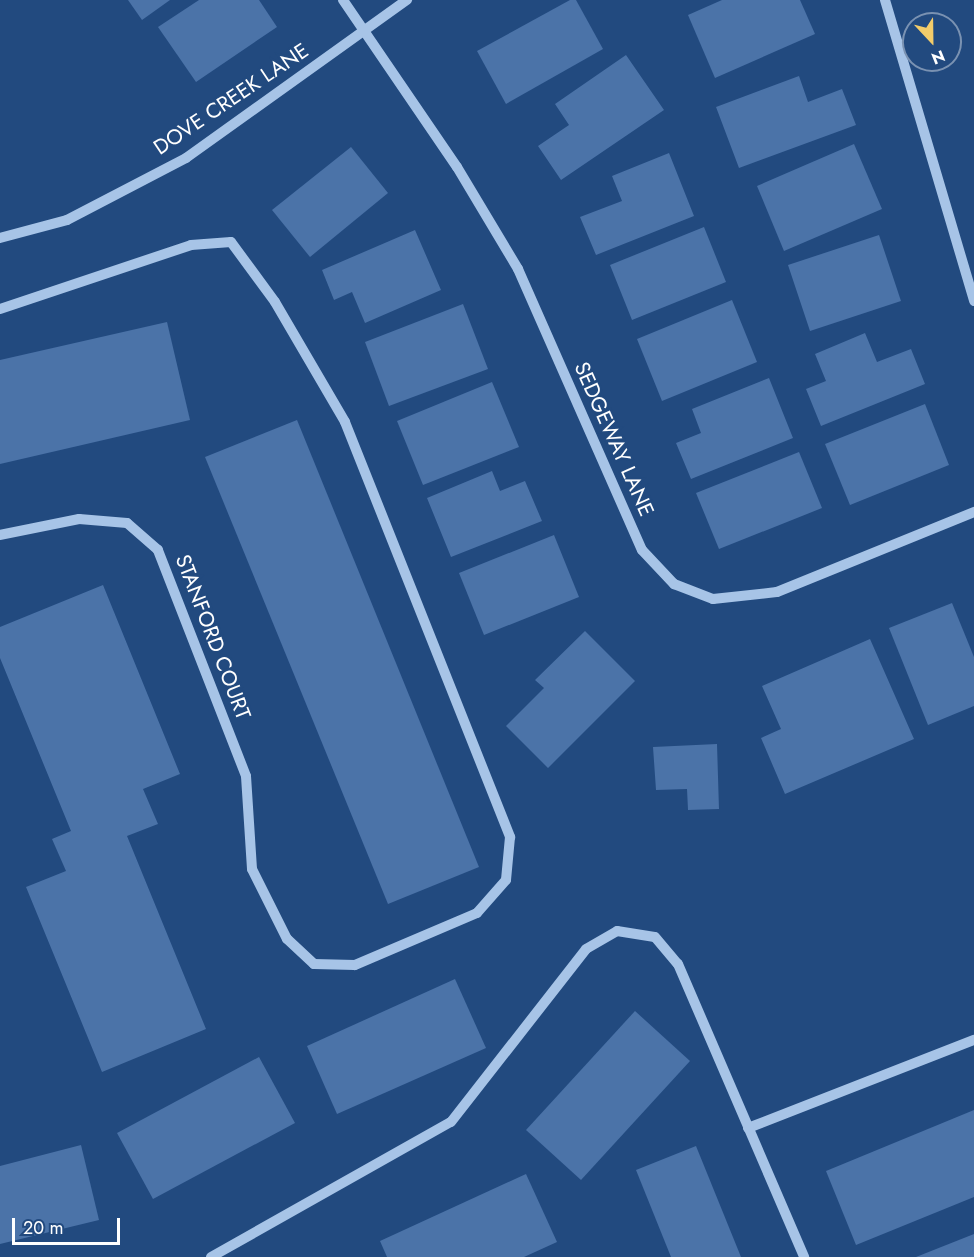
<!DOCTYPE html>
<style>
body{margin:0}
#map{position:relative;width:974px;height:1257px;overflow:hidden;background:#224a7f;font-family:Jost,sans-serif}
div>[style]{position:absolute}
.building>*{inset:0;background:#4b73a8}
.minor>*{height:10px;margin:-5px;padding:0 5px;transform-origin:5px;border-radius:5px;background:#a7c4e7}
span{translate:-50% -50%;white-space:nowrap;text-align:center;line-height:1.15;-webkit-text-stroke:4.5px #224a7f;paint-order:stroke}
.street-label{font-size:21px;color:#fff}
.north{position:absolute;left:902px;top:12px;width:60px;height:60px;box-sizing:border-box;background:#224a7f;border:2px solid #7a92b2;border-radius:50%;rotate:158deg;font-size:16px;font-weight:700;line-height:24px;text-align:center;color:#fff}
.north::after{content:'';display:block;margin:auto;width:21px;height:27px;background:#f3cc6a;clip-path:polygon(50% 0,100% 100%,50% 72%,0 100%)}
.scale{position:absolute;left:12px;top:1218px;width:108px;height:27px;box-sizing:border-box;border:3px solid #fff;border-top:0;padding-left:8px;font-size:18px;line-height:21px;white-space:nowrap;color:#fff;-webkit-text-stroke:4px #224a7f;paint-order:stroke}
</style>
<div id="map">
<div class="building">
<div style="clip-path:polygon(128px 0,170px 0,142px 20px)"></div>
<div style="clip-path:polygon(199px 0,259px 0,277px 27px,196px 82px,158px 27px)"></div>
<div style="clip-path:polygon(570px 0,576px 0,603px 49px,506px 104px,477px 51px)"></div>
<div style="clip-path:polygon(722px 0,800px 0,815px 34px,715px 78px,688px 15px)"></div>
<div style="clip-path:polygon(626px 55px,664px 110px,561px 180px,538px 146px,569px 125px,555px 104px)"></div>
<div style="clip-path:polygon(799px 76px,808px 102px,842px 89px,856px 125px,739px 168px,716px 107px)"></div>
<div style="clip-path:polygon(854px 144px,882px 209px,784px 251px,757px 186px)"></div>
<div style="clip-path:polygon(351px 147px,388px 193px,310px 257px,272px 210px)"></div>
<div style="clip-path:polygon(669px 153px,694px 216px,596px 255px,580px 217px,622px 201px,612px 176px)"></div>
<div style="clip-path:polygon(704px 227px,726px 282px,632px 320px,610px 265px)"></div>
<div style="clip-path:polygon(415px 230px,441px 290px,365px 323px,352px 292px,334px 300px,322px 270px)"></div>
<div style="clip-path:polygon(879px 235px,901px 301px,810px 331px,788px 265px)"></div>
<div style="clip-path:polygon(732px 300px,757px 362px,662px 401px,637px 339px)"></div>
<div style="clip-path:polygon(463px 304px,488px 369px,389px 406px,365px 342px)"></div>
<div style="clip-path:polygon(167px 322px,190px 420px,0 464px,0 360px)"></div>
<div style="clip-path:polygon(865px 333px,877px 362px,911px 349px,925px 384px,821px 426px,806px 389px,826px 381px,815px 354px)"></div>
<div style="clip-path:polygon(769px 378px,793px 438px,691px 479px,676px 443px,701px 433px,692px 409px)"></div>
<div style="clip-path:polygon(492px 382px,519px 447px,423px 485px,397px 421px)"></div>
<div style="clip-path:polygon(925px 404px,949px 465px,850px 505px,825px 444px)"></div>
<div style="clip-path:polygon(297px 420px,479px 867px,388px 904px,205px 457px)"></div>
<div style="clip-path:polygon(799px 452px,822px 508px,719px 549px,696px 493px)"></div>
<div style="clip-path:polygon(492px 471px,500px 491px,525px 481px,542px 521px,451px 557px,427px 498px)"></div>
<div style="clip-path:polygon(554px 535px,579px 597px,484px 635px,459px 573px)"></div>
<div style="clip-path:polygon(103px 585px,180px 774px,143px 789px,158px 824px,127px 836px,206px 1029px,102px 1072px,26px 887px,66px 871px,52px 839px,71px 831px,0 658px,0 627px)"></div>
<div style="clip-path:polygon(952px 603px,974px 657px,974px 706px,928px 725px,889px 628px)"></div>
<div style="clip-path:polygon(585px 631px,635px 681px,548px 768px,506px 726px,544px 688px,535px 680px)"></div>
<div style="clip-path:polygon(870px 639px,914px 739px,785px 794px,761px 738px,781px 729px,762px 686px)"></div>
<div style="clip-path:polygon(717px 744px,719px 809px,688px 810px,687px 789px,656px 790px,653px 747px)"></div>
<div style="clip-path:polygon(455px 979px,486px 1048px,337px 1114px,307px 1046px)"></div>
<div style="clip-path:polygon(635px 1011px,690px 1061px,581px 1180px,526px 1130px)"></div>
<div style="clip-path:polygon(259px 1057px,295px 1123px,153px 1199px,117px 1133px)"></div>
<div style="clip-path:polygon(974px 1110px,974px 1197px,856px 1245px,826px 1171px)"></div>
<div style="clip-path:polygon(81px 1145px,99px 1220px,0 1244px,0 1166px)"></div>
<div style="clip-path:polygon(696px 1146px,741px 1257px,671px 1257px,636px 1170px)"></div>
<div style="clip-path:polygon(526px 1174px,557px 1242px,524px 1257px,387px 1257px,380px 1241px)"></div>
<div style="clip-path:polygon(974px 1234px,974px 1257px,916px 1257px)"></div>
</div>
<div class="minor">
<div style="left:343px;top:0;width:202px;rotate:55.7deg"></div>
<div style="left:457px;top:167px;width:119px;rotate:59.1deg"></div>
<div style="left:518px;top:269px;width:307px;rotate:66.2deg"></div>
<div style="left:642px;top:550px;width:47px;rotate:46.7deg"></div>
<div style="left:674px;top:584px;width:42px;rotate:21deg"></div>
<div style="left:713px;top:599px;width:64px;rotate:-6.2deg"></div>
<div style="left:777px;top:592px;width:213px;rotate:-22.1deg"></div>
<div style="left:885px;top:0;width:314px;rotate:73.5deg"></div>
<div style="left:0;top:238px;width:69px;rotate:-15deg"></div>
<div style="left:67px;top:220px;width:134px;rotate:-27.5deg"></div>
<div style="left:186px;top:158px;width:272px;rotate:-35.6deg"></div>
<div style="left:0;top:309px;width:201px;rotate:-18.5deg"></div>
<div style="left:191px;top:245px;width:40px;rotate:-4.3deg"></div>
<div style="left:231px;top:242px;width:74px;rotate:53.7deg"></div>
<div style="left:275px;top:302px;width:139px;rotate:59.7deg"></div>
<div style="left:345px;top:422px;width:447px;rotate:68.3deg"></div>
<div style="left:510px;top:837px;width:43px;rotate:95.3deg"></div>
<div style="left:506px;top:880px;width:44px;rotate:131.3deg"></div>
<div style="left:477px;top:913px;width:133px;rotate:156.9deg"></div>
<div style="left:355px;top:965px;width:41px;rotate:-178.6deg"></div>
<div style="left:314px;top:964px;width:37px;rotate:-137deg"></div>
<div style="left:287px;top:939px;width:78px;rotate:-116.6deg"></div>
<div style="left:252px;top:869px;width:93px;rotate:-93.7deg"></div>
<div style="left:246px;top:776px;width:243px;rotate:-111.3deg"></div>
<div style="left:158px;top:550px;width:41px;rotate:-138.9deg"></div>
<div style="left:127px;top:523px;width:48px;rotate:-175.2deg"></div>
<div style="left:79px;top:519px;width:81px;rotate:168.6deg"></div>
<div style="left:748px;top:1128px;width:243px;rotate:-21.3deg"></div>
<div style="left:211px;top:1257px;width:275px;rotate:-29.4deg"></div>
<div style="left:451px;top:1122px;width:219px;rotate:-52deg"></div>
<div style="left:586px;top:949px;width:36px;rotate:-30deg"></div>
<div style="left:617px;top:931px;width:38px;rotate:9deg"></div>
<div style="left:655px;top:937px;width:35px;rotate:50deg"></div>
<div style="left:678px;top:964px;width:319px;rotate:66.7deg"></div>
</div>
<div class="street-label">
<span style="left:231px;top:99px;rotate:-34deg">DOVE CREEK LANE</span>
<span style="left:614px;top:439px;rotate:66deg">SEDGEWAY LANE</span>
<span style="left:213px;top:637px;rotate:69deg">STANFORD COURT</span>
</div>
<div class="north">N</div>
<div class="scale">20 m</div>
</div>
